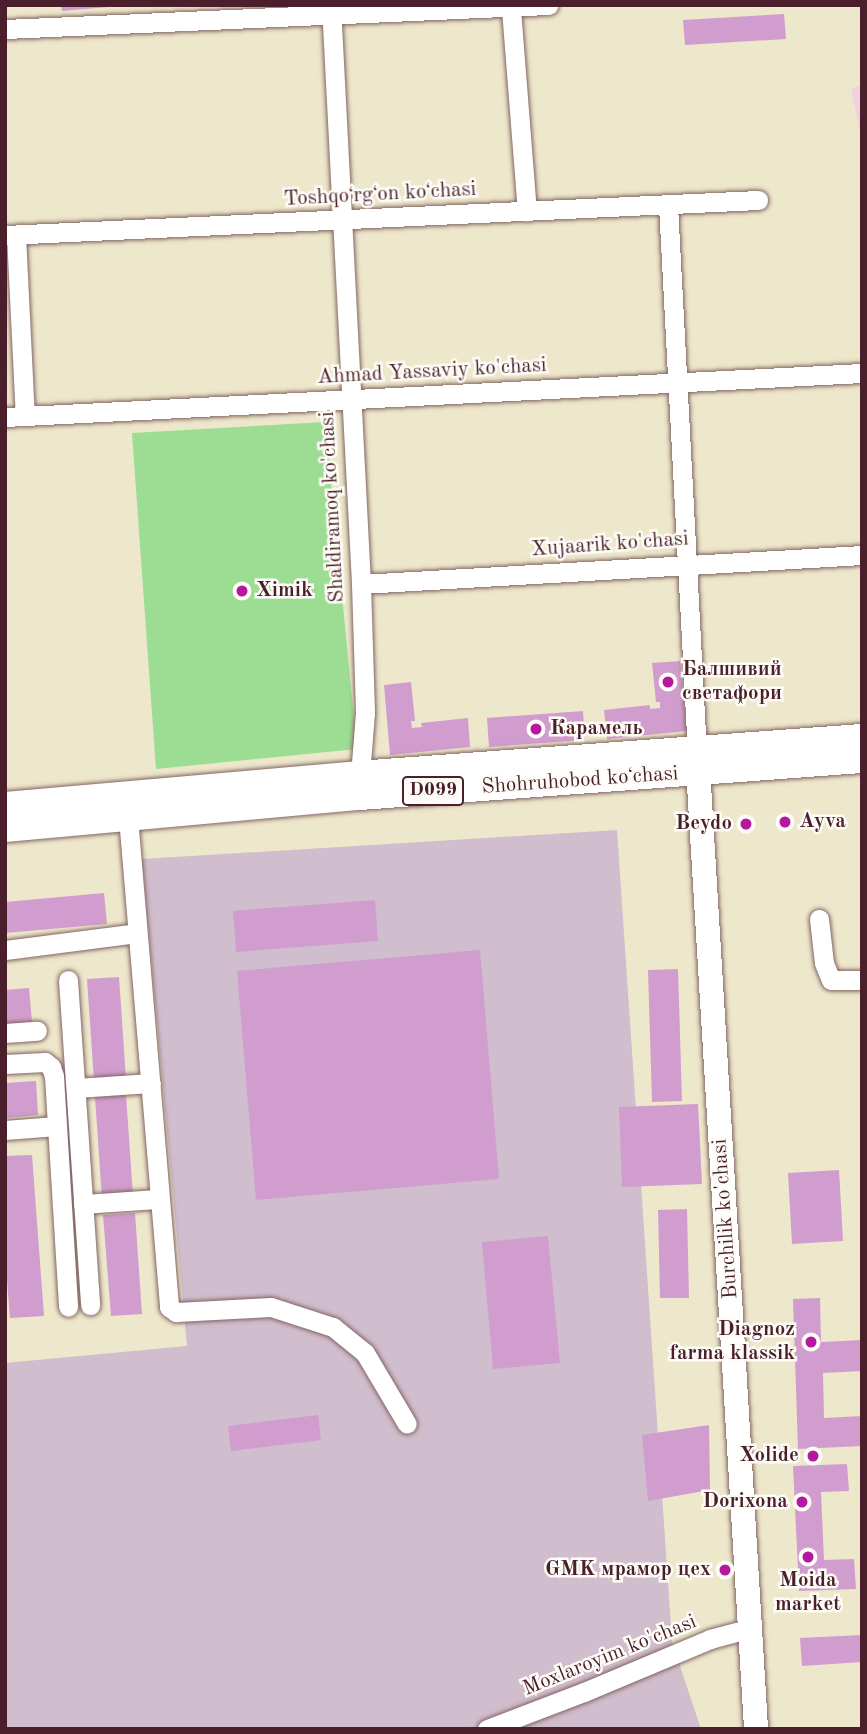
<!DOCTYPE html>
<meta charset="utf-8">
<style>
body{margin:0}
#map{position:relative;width:867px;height:1734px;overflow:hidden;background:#ede7cb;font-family:"Old Standard TT",serif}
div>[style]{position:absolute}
.built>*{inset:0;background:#f4cfdd}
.industrial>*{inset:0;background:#d0bdcd}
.green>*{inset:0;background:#9ddd93}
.building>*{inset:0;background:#d19dce}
.roads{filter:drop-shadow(0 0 2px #836563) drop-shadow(0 0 2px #836563)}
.minor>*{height:19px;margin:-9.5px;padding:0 9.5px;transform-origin:9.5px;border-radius:9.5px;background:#fff}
.major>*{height:24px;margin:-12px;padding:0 12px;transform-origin:12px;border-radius:12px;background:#fff}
.highway>*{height:28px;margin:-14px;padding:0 14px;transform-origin:14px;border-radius:14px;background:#fff}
.dots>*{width:19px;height:19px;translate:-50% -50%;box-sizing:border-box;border:4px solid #fdfcf7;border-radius:50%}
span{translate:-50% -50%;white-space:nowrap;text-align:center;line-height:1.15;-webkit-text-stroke:5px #fdfcf7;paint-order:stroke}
.shield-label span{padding:2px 5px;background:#fdfcf7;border:2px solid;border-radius:5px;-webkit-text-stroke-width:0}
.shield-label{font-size:19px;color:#4a1f2b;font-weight:700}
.street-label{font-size:21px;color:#4a1f2b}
.poi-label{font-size:21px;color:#4a1f2b;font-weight:700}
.left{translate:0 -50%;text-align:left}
.right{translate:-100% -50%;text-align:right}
.frame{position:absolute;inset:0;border:7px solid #4a1f2b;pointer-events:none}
</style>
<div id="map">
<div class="built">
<div style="clip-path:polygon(862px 84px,862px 140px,851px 90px)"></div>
</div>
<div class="industrial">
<div style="clip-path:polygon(617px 830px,672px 1642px,701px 1729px,5px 1729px,5px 1363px,187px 1346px,142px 859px)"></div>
</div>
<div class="green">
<div style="clip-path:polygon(325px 422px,357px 749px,156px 769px,132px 433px)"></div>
</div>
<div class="building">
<div style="clip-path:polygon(61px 5px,108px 5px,108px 7px,62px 11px)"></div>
<div style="clip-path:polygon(784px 14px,786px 39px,685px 45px,683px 20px)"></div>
<div style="clip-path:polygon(680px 661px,687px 731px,607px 739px,604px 710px,650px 705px,650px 709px,660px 708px,660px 702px,656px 702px,652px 663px)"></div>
<div style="clip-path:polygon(411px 682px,415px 721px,411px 721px,412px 728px,422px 727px,421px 723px,468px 718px,470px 747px,390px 755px,384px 685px)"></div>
<div style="clip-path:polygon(583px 711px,585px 740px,489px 747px,487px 718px)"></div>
<div style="clip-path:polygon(104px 893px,107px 924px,5px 933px,5px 902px)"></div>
<div style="clip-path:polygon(375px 900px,378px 941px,236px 952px,233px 911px)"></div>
<div style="clip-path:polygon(480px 950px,499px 1179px,256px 1200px,237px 971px)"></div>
<div style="clip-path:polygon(678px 969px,682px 1101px,652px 1102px,648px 970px)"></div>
<div style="clip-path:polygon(119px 977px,126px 1079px,94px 1081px,87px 979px)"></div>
<div style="clip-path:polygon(29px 988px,32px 1022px,5px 1024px,5px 990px)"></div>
<div style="clip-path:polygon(36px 1081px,38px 1115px,5px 1118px,5px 1083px)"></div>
<div style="clip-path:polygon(126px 1095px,133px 1196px,102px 1199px,95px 1097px)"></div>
<div style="clip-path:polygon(698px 1104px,702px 1184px,622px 1187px,619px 1107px)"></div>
<div style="clip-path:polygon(32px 1155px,44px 1316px,10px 1318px,5px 1255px,5px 1156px)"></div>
<div style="clip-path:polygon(839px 1170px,843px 1241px,792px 1244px,788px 1173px)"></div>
<div style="clip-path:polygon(687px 1209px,689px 1298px,660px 1298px,658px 1210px)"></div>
<div style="clip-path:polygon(135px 1213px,142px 1314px,111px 1316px,103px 1215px)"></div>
<div style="clip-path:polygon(548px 1236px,560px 1363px,493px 1369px,482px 1242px)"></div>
<div style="clip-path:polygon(820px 1298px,821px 1342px,862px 1340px,862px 1371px,823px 1373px,824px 1418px,862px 1416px,862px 1446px,798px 1449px,793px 1299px)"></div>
<div style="clip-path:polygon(318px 1415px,321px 1440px,231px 1451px,228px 1426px)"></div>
<div style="clip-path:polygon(709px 1425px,710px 1490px,648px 1501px,642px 1435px)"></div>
<div style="clip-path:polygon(847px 1464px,849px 1491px,821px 1492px,824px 1560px,854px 1559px,856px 1589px,799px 1591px,793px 1466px)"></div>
<div style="clip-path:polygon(862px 1635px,862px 1662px,802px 1666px,800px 1638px)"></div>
</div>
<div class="roads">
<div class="minor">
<div style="left:331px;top:5px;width:580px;rotate:87.03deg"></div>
<div style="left:361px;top:584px;width:129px;rotate:88.2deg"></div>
<div style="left:365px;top:713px;width:74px;rotate:94.6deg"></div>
<div style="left:511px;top:9px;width:203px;rotate:85.5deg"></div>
<div style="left:5px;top:29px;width:544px;rotate:-2.53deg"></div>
<div style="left:668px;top:205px;width:548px;rotate:86.97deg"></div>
<div style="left:5px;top:235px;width:754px;rotate:-2.66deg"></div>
<div style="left:16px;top:235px;width:181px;rotate:87.2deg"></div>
<div style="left:5px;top:417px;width:858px;rotate:-2.94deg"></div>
<div style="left:361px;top:584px;width:502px;rotate:-3.31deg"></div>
<div style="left:128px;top:817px;width:492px;rotate:85.2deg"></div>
<div style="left:169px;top:1307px;width:9px;rotate:36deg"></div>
<div style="left:176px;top:1312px;width:95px;rotate:-3deg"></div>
<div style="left:271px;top:1307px;width:65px;rotate:17.9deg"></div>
<div style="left:333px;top:1327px;width:41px;rotate:39.1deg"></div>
<div style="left:365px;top:1353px;width:82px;rotate:59.4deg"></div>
<div style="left:819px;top:919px;width:44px;rotate:83.5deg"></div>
<div style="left:824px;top:963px;width:18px;rotate:68deg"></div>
<div style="left:831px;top:980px;width:31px"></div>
<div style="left:5px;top:950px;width:133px;rotate:-7.3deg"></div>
<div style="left:68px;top:980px;width:326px;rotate:86.1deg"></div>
<div style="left:5px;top:1033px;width:32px;rotate:-4deg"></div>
<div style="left:5px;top:1064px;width:40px;rotate:-2.9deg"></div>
<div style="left:45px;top:1062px;width:8px;rotate:40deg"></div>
<div style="left:51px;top:1067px;width:9px;rotate:72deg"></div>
<div style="left:54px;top:1076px;width:231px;rotate:86.5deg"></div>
<div style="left:76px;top:1088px;width:75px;rotate:-3.8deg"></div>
<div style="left:5px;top:1130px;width:52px;rotate:-4.4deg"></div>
<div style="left:83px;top:1204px;width:76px;rotate:-3.8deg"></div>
<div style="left:487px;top:1729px;width:104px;rotate:-20.9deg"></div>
<div style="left:584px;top:1692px;width:137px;rotate:-22.8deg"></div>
<div style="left:710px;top:1639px;width:42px;rotate:-15deg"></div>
</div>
<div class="major">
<div style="left:697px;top:752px;width:979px;rotate:86.54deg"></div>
</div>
<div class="highway">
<div style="left:5px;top:806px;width:354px;rotate:-5deg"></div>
<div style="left:358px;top:775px;width:505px;rotate:-4.2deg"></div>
<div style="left:5px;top:828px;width:356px;rotate:-5.2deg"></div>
<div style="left:360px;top:796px;width:503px;rotate:-4.22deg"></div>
</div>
</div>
<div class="dots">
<div style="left:242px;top:591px;background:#b5179e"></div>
<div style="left:668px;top:682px;background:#b5179e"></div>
<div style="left:536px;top:729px;background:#b5179e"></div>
<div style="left:785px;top:822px;background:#b5179e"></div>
<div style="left:746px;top:824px;background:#b5179e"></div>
<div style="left:811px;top:1342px;background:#b5179e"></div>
<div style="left:813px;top:1456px;background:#b5179e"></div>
<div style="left:802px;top:1502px;background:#b5179e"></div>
<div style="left:808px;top:1557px;background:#b5179e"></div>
<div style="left:725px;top:1570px;background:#b5179e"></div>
</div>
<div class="shield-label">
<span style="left:433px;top:791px">D099</span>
</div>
<div class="street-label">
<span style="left:380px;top:195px;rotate:-3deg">Toshqoʻrgʻon koʻchasi</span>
<span style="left:432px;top:372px;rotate:-3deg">Ahmad Yassaviy ko'chasi</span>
<span style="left:333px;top:507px;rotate:-93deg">Shaldiramoq ko'chasi</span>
<span style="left:610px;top:545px;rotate:-4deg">Xujaarik ko'chasi</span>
<span style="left:580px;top:781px;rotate:-4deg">Shohruhobod koʻchasi</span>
<span style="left:726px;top:1219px;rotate:-94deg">Burchilik ko'chasi</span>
<span style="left:610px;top:1656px;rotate:-22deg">Moxlaroyim ko'chasi</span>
</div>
<div class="poi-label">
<span class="left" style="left:256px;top:591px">Ximik</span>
<span class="left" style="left:682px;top:682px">Балшивий<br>светафори</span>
<span class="left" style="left:550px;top:729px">Карамель</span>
<span class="left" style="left:799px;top:822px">Ayva</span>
<span class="right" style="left:732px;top:824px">Beydo</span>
<span class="right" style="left:795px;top:1342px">Diagnoz<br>farma klassik</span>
<span class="right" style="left:799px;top:1456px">Xolide</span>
<span class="right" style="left:788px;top:1502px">Dorixona</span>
<span class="right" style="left:711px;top:1570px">GMK мрамор цех</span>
<span style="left:808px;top:1593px">Moida<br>market</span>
</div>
<div class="frame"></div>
</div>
